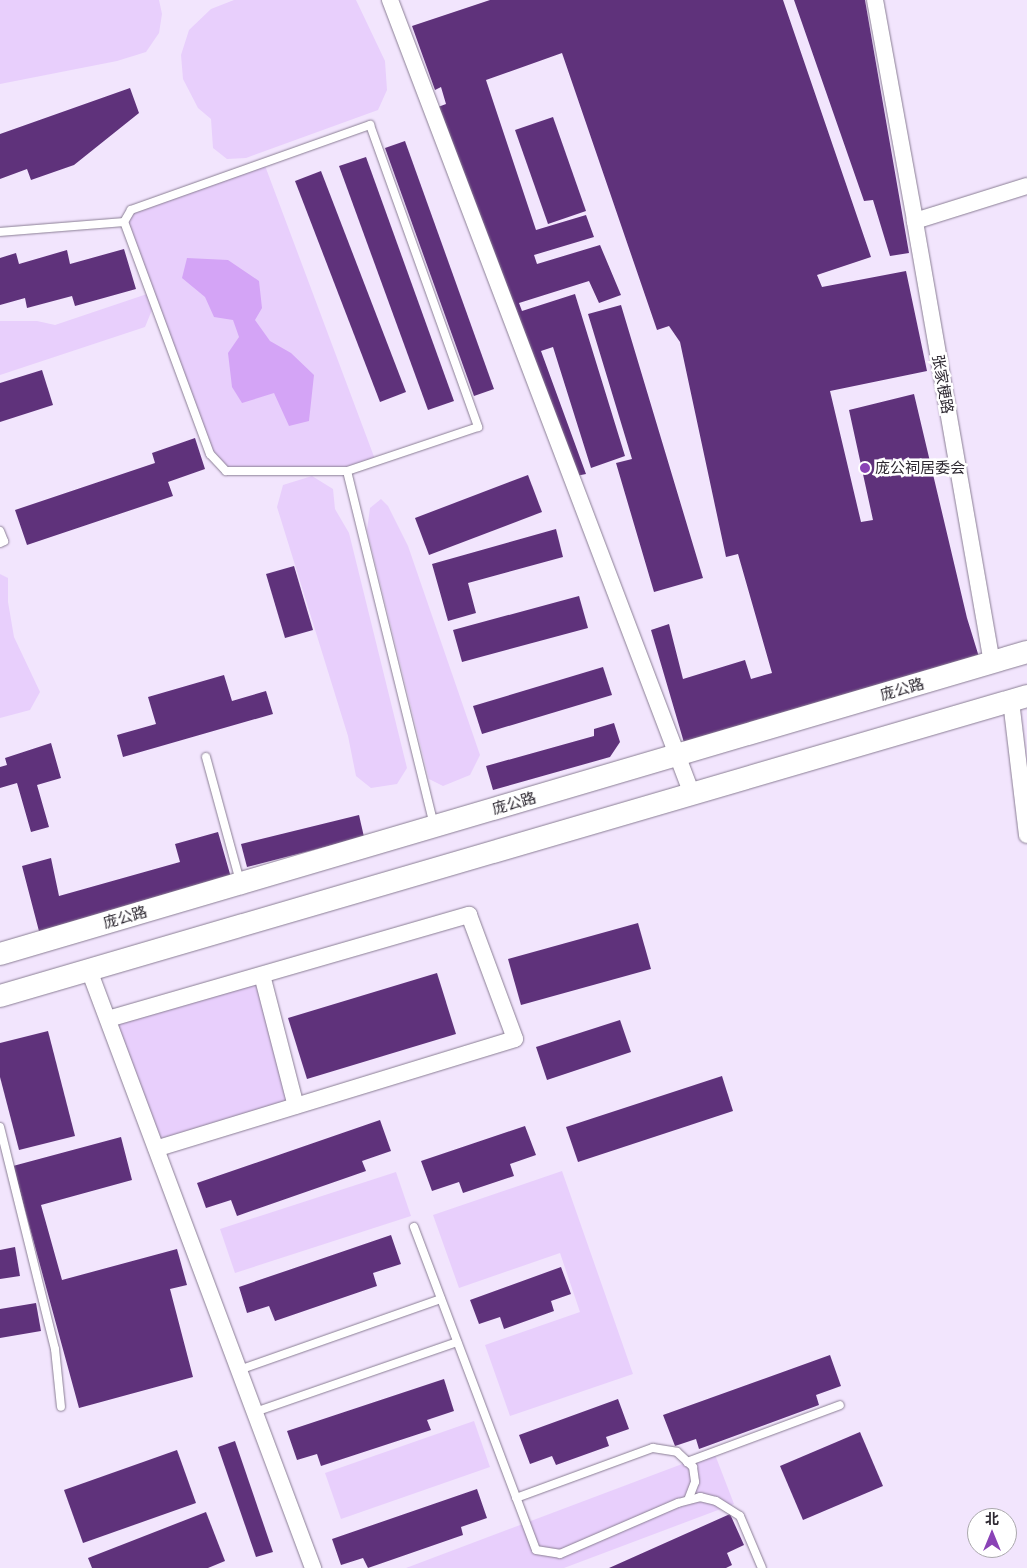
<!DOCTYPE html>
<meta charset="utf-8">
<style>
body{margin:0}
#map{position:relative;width:1027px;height:1568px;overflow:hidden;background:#f2e5fd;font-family:Quicksand,"Noto Sans SC",sans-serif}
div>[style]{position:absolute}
.green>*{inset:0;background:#e8cffc}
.water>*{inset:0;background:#d4a4f6}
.building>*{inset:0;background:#5f327b}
.roads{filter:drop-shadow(0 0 1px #8a7e94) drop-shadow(0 0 1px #8a7e94)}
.lane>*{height:8px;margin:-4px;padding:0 4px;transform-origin:4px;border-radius:4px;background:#fff}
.street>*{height:16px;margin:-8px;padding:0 8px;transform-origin:8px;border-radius:8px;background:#fff}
.secondary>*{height:22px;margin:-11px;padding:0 11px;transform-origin:11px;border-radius:11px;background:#fff}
.dots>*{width:14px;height:14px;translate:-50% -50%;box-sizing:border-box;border:2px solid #fff;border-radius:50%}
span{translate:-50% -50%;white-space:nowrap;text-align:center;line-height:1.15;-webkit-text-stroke:5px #fff;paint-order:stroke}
.street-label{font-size:15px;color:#2e2932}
.poi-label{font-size:15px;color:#2e2932}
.left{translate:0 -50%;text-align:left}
.north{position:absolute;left:967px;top:1508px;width:50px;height:50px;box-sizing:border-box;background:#fff;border:1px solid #aba9ad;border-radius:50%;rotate:0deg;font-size:14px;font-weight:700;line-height:20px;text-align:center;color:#2e2932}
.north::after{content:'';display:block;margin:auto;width:18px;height:22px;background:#8a43b6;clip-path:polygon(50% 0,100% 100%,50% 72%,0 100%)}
</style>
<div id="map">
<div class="green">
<div style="clip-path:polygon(0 0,159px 0,162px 14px,159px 33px,146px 52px,117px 61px,0 84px)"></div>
<div style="clip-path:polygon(234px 0,356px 0,385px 61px,387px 90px,378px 110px,246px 158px,227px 159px,213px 148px,211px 119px,198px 108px,183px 79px,181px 55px,189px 30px,211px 9px)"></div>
<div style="clip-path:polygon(264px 163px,376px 462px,347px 471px,226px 471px,210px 454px,154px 305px,145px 327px,0 375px,0 321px,37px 321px,55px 325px,150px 293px,124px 222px,131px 210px)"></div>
<div style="clip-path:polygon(312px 476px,333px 489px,335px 509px,349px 533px,407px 768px,397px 784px,371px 788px,356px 776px,348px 736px,277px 507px,283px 485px)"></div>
<div style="clip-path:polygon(381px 499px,388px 506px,408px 546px,480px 755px,470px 775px,443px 786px,429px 779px,367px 530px,370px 508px)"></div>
<div style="clip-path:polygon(0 574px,8px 578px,8px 602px,14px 637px,40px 692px,30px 710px,0 718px)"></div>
<div style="clip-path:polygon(262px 975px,296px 1106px,156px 1149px,108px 1019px)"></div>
<div style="clip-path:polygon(562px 1171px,633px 1374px,510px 1416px,485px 1345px,580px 1312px,560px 1253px,459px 1288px,433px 1215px)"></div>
<div style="clip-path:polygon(396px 1172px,411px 1216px,235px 1273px,220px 1229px)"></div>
<div style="clip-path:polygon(474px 1421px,490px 1467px,341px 1519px,325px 1473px)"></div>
<div style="clip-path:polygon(714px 1452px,734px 1504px,564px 1568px,406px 1568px)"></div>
</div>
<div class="water">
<div style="clip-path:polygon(187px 258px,228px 260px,259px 281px,262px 308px,255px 320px,270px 341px,291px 353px,314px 375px,309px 421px,289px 426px,274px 393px,242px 403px,232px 387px,228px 353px,239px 337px,233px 320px,214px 317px,205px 297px,182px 278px)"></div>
</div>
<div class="building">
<div style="clip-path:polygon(490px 0,783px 0,871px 257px,817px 275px,822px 287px,906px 271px,927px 371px,830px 391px,861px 522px,873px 520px,849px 410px,914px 394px,967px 618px,979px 657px,685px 746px,651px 630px,669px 624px,683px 679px,745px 660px,751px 679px,772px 673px,738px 554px,726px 557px,680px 342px,669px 326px,657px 330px,562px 53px,486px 80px,536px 230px,586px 215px,594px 237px,534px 255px,537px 264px,600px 245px,621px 295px,599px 303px,589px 281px,519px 303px,522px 311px,575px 294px,625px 456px,591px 468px,553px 347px,541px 351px,586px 474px,576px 476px,438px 107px,446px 104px,441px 87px,435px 90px,412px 26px)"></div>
<div style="clip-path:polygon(794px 0,865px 0,909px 253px,890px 256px,873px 200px,864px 201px)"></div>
<div style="clip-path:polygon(130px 88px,139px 113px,74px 165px,31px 180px,27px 169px,0 179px,0 134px)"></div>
<div style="clip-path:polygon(553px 117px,586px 211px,548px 224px,515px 130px)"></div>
<div style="clip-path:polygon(405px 141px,494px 389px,474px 396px,385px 148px)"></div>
<div style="clip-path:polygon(366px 157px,454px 401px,428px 410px,339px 166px)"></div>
<div style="clip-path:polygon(321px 171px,406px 392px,380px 402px,295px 181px)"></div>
<div style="clip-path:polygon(124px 249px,136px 289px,75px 306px,72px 296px,27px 308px,25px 298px,0 305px,0 258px,16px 253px,19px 264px,67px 250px,70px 264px)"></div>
<div style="clip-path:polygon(621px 305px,703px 578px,654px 592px,616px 463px,632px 459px,588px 314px)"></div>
<div style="clip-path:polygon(42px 370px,53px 405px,0 422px,0 383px)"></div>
<div style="clip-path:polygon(195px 438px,205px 469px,168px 482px,173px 496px,27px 545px,15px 510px,155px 463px,152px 453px)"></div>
<div style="clip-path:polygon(528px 475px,542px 512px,429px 555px,415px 518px)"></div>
<div style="clip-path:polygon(556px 529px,563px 557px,468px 583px,476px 613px,448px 621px,432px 564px)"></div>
<div style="clip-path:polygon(294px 566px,313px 630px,285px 638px,266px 574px)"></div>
<div style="clip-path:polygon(579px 596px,588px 628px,462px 662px,453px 630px)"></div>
<div style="clip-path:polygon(603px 667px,612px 695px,482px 734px,473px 706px)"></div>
<div style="clip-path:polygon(224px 675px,232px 701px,266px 691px,273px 714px,123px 757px,117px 735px,156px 724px,148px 697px)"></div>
<div style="clip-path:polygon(614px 723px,620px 742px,610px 757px,493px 790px,486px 766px,594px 736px,594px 729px)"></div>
<div style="clip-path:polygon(51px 743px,61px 778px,37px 785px,49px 827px,31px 832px,17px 783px,0 788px,0 767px,7px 765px,5px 758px)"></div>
<div style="clip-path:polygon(359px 815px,364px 837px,247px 867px,241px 844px)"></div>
<div style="clip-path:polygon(218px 832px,232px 881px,40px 935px,22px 866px,51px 858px,59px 896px,180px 862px,175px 844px)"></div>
<div style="clip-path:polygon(638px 923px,651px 969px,521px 1005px,508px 959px)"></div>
<div style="clip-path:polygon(437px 973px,456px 1034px,307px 1079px,288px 1018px)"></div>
<div style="clip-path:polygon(620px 1020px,631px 1052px,547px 1080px,536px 1047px)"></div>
<div style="clip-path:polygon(48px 1031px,75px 1136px,19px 1150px,0 1077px,0 1043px)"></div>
<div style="clip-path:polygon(722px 1076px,733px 1111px,578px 1162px,566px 1127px)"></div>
<div style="clip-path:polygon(380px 1120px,391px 1151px,362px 1161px,366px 1171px,237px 1216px,231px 1200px,206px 1208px,197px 1183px)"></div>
<div style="clip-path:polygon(525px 1126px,536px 1155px,510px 1164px,514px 1176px,463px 1193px,459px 1182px,432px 1191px,421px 1161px)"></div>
<div style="clip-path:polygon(121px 1137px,132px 1180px,41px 1205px,62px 1280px,177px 1249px,187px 1285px,170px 1289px,193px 1377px,79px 1408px,13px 1166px)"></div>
<div style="clip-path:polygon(391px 1235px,401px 1264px,373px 1273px,377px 1286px,275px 1321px,269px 1306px,247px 1313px,239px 1287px)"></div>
<div style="clip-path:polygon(15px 1247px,20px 1276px,0 1279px,0 1250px)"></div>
<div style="clip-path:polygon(561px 1267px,571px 1294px,551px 1301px,554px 1311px,504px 1329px,500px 1317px,479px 1324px,470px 1300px)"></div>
<div style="clip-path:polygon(36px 1303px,41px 1331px,0 1338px,0 1309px)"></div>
<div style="clip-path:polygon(830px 1355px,841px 1386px,816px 1395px,819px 1405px,699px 1449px,696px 1439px,675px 1446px,663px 1415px)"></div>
<div style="clip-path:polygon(444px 1379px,454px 1411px,427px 1420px,431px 1430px,321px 1466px,317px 1454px,297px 1460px,287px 1431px)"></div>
<div style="clip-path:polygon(618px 1399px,629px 1429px,606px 1437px,609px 1446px,556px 1465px,552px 1456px,530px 1464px,519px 1435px)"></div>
<div style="clip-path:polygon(860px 1432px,883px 1486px,803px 1520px,780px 1466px)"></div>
<div style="clip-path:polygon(235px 1441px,273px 1552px,256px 1557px,218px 1447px)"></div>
<div style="clip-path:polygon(177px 1450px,196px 1503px,83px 1543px,64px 1490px)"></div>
<div style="clip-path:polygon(477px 1489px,487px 1518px,461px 1527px,463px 1535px,368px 1568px,363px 1558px,341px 1565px,332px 1539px)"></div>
<div style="clip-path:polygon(206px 1512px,225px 1561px,208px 1568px,92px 1568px,88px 1558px)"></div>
<div style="clip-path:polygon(730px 1514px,744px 1545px,727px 1553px,732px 1565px,726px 1568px,609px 1568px)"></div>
</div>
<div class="roads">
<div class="lane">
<div style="left:370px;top:125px;width:321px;rotate:70.3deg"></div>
<div style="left:478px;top:427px;width:138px;rotate:161.4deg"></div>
<div style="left:347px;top:471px;width:121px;rotate:180deg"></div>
<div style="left:226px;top:471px;width:23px;rotate:-133deg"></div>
<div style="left:210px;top:454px;width:247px;rotate:-110.3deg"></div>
<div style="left:124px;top:222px;width:14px;rotate:-60deg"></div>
<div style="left:131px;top:210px;width:254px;rotate:-19.6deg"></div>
<div style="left:0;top:232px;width:124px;rotate:-4.6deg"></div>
<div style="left:347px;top:471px;width:364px;rotate:76.2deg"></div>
<div style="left:0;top:531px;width:11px;rotate:68deg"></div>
<div style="left:4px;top:541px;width:4px;rotate:153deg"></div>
<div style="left:206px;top:757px;width:129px;rotate:74.7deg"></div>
<div style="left:0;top:1127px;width:229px;rotate:76.1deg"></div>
<div style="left:55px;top:1349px;width:58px;rotate:84.1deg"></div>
<div style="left:414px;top:1227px;width:345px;rotate:69.3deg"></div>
<div style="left:536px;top:1550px;width:24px;rotate:9deg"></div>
<div style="left:560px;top:1554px;width:129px;rotate:-23.4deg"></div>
<div style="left:678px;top:1503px;width:23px;rotate:-15deg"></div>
<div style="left:700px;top:1497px;width:16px;rotate:14deg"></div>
<div style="left:716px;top:1501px;width:28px;rotate:32deg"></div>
<div style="left:740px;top:1516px;width:56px;rotate:67.1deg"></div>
<div style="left:239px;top:1370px;width:214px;rotate:-19.4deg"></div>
<div style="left:255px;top:1412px;width:214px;rotate:-19.1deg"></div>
<div style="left:687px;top:1462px;width:163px;rotate:-20.4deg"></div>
<div style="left:516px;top:1498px;width:146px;rotate:-20.1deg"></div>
<div style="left:653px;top:1448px;width:24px;rotate:9deg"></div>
<div style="left:677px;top:1452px;width:22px;rotate:43deg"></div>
<div style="left:693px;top:1467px;width:15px;rotate:82deg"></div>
<div style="left:695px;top:1482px;width:19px;rotate:111deg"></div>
</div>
<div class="street">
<div style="left:390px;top:0;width:849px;rotate:69.18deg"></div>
<div style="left:875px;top:0;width:225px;rotate:79.7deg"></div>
<div style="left:992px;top:663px;width:449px;rotate:-99.9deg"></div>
<div style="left:915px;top:221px;width:117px;rotate:-17.4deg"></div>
<div style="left:1011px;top:701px;width:135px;rotate:83.2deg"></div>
<div style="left:89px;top:970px;width:639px;rotate:69.46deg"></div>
<div style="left:262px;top:975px;width:135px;rotate:75.5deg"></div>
<div style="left:108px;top:1019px;width:376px;rotate:-16.1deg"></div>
<div style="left:469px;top:915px;width:132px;rotate:69.6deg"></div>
<div style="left:515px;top:1039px;width:375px;rotate:163deg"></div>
</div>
<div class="secondary">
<div style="left:0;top:954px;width:1070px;rotate:-16.39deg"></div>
<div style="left:0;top:996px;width:1070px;rotate:-16.28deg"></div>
</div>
</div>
<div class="dots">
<div style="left:865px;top:468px;background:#8a43b6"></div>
</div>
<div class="street-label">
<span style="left:943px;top:384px;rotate:80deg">张家梗路</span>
<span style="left:902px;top:689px;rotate:-16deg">庞公路</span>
<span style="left:514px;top:803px;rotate:-16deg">庞公路</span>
<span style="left:125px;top:917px;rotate:-16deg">庞公路</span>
</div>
<div class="poi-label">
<span class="left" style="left:875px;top:468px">庞公祠居委会</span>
</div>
<div class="north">北</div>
</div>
